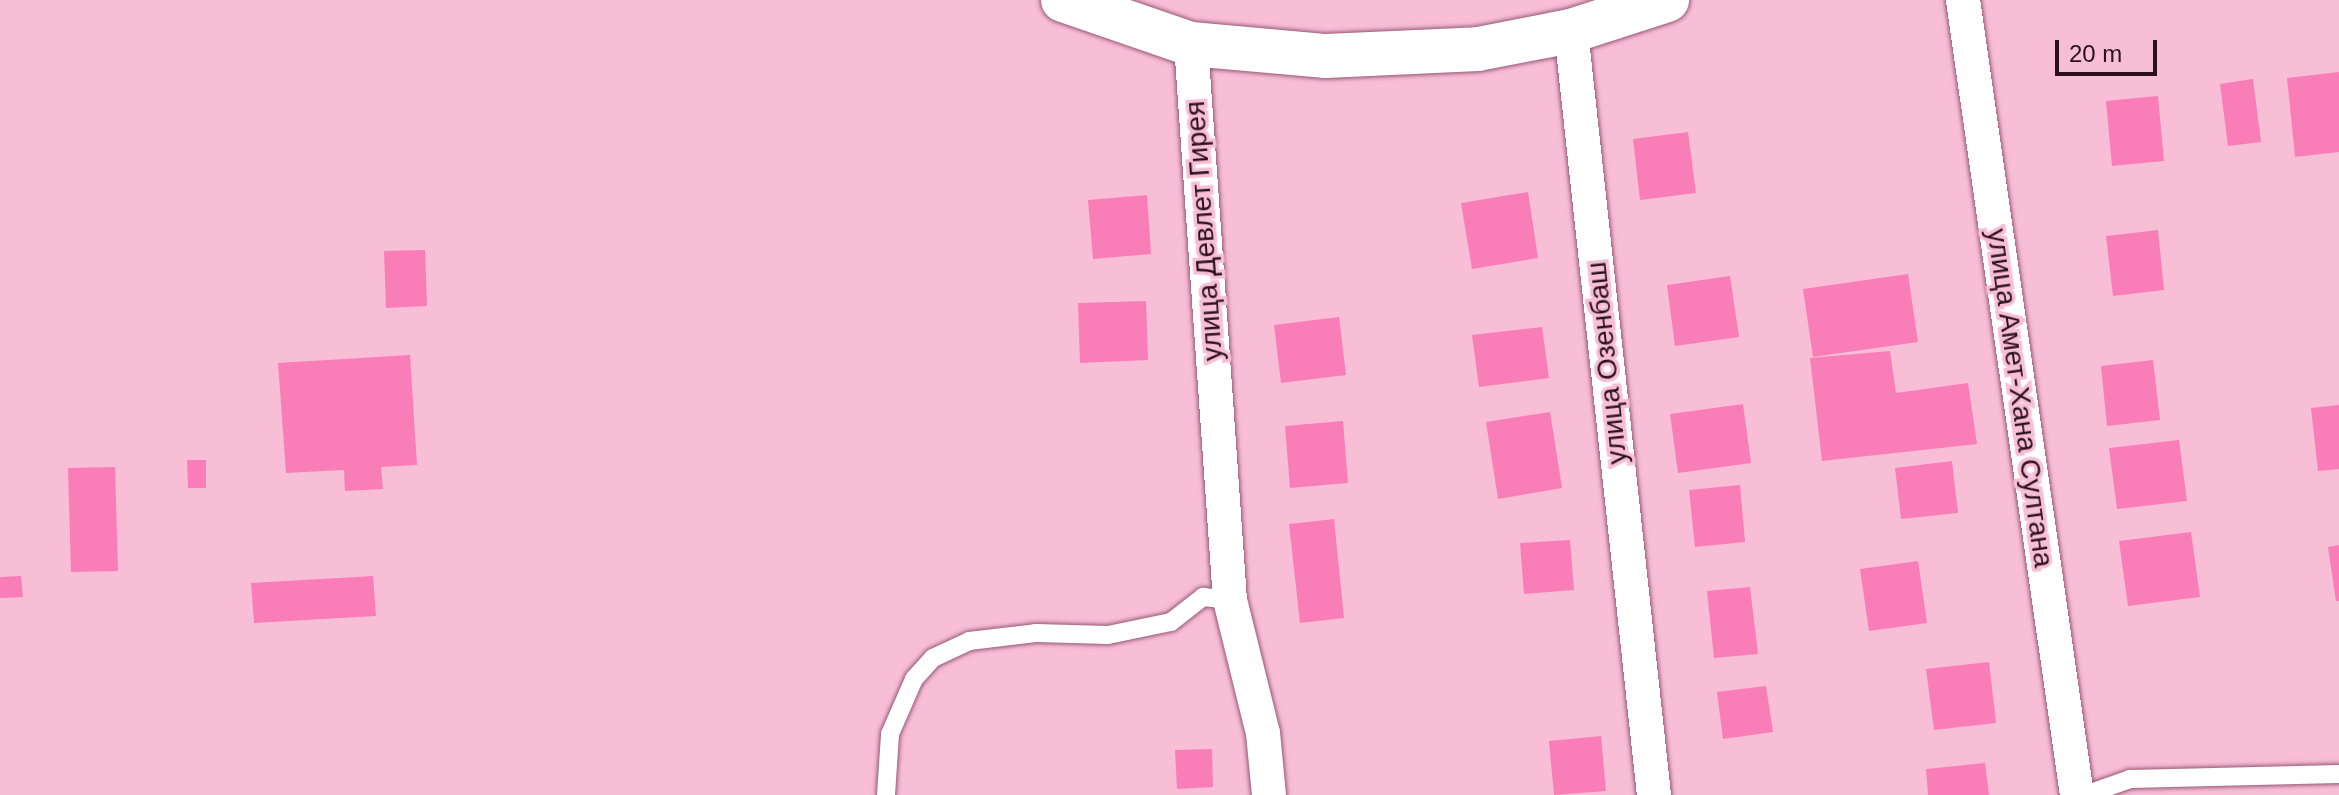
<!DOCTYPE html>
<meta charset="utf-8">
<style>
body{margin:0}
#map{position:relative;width:2339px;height:795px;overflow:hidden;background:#f8bed6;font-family:Helvetica,sans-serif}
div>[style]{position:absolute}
.building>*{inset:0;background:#f97eb7}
.roads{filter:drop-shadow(0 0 2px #975874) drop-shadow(0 0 2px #975874)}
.service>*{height:18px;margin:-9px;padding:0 9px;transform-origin:9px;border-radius:9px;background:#fff}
.minor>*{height:34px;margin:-17px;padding:0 17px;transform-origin:17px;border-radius:17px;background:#fff}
.tertiary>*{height:44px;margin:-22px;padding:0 22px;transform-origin:22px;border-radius:22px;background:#fff}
span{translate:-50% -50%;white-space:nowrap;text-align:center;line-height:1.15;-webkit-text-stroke:7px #f8bed6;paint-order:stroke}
.street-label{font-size:28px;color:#2a111d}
.scale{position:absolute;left:2055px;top:40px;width:102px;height:36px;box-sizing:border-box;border:4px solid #2a111d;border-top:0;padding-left:10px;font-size:24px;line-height:28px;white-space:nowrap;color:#2a111d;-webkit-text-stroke:6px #f8bed6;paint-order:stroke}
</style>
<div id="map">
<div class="building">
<div style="clip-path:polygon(2339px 72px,2339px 152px,2295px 157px,2287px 78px)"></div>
<div style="clip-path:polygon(2253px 79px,2261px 142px,2228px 146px,2220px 84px)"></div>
<div style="clip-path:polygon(2158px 96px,2164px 161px,2112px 166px,2106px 101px)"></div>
<div style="clip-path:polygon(1688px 132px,1696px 193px,1640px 200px,1633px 139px)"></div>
<div style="clip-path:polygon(1528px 192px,1538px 258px,1472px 269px,1461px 203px)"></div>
<div style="clip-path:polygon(1147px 195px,1151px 254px,1093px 259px,1088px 200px)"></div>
<div style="clip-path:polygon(2158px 230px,2164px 290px,2113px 296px,2106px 236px)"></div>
<div style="clip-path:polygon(425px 250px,427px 306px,386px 308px,384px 251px)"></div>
<div style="clip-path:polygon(1908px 274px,1918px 342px,1813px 357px,1803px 289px)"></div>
<div style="clip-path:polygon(1730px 276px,1739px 337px,1675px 346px,1667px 285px)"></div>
<div style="clip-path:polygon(1146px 301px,1148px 360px,1080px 363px,1078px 303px)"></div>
<div style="clip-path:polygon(1339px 317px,1346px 375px,1281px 383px,1274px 325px)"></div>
<div style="clip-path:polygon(1542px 327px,1549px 378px,1479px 387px,1472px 335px)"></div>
<div style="clip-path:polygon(1890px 351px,1896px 393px,1968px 383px,1977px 444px,1822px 461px,1810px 358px)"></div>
<div style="clip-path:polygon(410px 355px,417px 465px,381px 467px,383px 489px,345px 491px,344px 470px,286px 473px,278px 363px)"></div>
<div style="clip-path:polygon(2153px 360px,2160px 420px,2107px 426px,2101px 366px)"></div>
<div style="clip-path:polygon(1743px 404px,1751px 463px,1678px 473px,1670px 414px)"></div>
<div style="clip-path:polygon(2339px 405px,2339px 469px,2318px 471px,2311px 408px)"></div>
<div style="clip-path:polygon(1550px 412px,1562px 488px,1498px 499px,1486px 422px)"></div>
<div style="clip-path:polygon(1343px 421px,1348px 483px,1290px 488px,1285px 426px)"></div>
<div style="clip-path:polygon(2179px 440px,2187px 501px,2117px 509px,2109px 448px)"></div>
<div style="clip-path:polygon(187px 460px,206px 460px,206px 488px,188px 488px)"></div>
<div style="clip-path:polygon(1952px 461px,1958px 513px,1901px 519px,1895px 468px)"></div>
<div style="clip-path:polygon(115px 467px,118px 571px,71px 572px,68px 468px)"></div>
<div style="clip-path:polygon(1740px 485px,1745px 542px,1695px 547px,1689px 490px)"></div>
<div style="clip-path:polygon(1334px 519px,1344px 618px,1300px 623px,1289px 524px)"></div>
<div style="clip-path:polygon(2191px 532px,2200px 597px,2128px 606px,2119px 541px)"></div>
<div style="clip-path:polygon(1570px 540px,1574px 590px,1524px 594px,1520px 543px)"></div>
<div style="clip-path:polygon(2339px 545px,2339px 601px,2336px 601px,2328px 547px)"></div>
<div style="clip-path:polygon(1918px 561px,1927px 623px,1869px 631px,1860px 569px)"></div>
<div style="clip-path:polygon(21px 576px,23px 597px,0 598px,0 577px)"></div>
<div style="clip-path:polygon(373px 576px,376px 616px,254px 623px,251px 583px)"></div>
<div style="clip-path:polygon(1750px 587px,1758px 654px,1714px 658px,1707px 591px)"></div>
<div style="clip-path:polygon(1989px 662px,1996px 723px,1934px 730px,1926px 669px)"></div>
<div style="clip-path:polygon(1766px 686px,1773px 732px,1723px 739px,1717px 692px)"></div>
<div style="clip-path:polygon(1601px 736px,1606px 791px,1554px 795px,1549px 741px)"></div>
<div style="clip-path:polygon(1212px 749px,1213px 787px,1177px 789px,1175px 750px)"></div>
<div style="clip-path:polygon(1985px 763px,1989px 795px,1928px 795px,1926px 769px)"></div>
</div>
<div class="roads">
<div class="service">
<div style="left:886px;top:795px;width:61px;rotate:-86.2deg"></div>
<div style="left:890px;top:734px;width:60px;rotate:-66.4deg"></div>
<div style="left:914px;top:679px;width:28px;rotate:-48deg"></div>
<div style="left:933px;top:658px;width:40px;rotate:-25deg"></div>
<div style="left:969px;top:641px;width:67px;rotate:-6.8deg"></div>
<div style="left:1036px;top:633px;width:72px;rotate:1.6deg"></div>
<div style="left:1108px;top:635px;width:64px;rotate:-11.7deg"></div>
<div style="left:1171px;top:622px;width:41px;rotate:-38deg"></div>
<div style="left:1203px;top:597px;width:27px;rotate:6deg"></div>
<div style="left:2085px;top:795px;width:48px;rotate:-19.6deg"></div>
<div style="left:2130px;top:779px;width:209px;rotate:-1.4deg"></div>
</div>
<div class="minor">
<div style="left:1963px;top:0;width:803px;rotate:81.84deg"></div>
<div style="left:1571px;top:31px;width:768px;rotate:83.8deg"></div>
<div style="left:1191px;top:44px;width:557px;rotate:85.99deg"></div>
<div style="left:1230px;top:600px;width:137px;rotate:76.1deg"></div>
<div style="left:1263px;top:733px;width:62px;rotate:84.5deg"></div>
</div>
<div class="tertiary">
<div style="left:1063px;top:0;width:135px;rotate:19deg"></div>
<div style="left:1191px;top:44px;width:136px;rotate:5.1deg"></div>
<div style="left:1326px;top:56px;width:152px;rotate:-2.6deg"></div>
<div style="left:1478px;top:49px;width:95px;rotate:-11deg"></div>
<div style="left:1571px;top:31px;width:101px;rotate:-17.9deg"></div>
</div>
</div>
<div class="street-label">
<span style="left:1204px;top:231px;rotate:-94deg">улица Девлет Гирея</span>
<span style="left:1607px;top:363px;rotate:-96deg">улица Озенбаш</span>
<span style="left:2020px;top:398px;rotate:82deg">улица Амет-Хана Султана</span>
</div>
<div class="scale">20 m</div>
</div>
